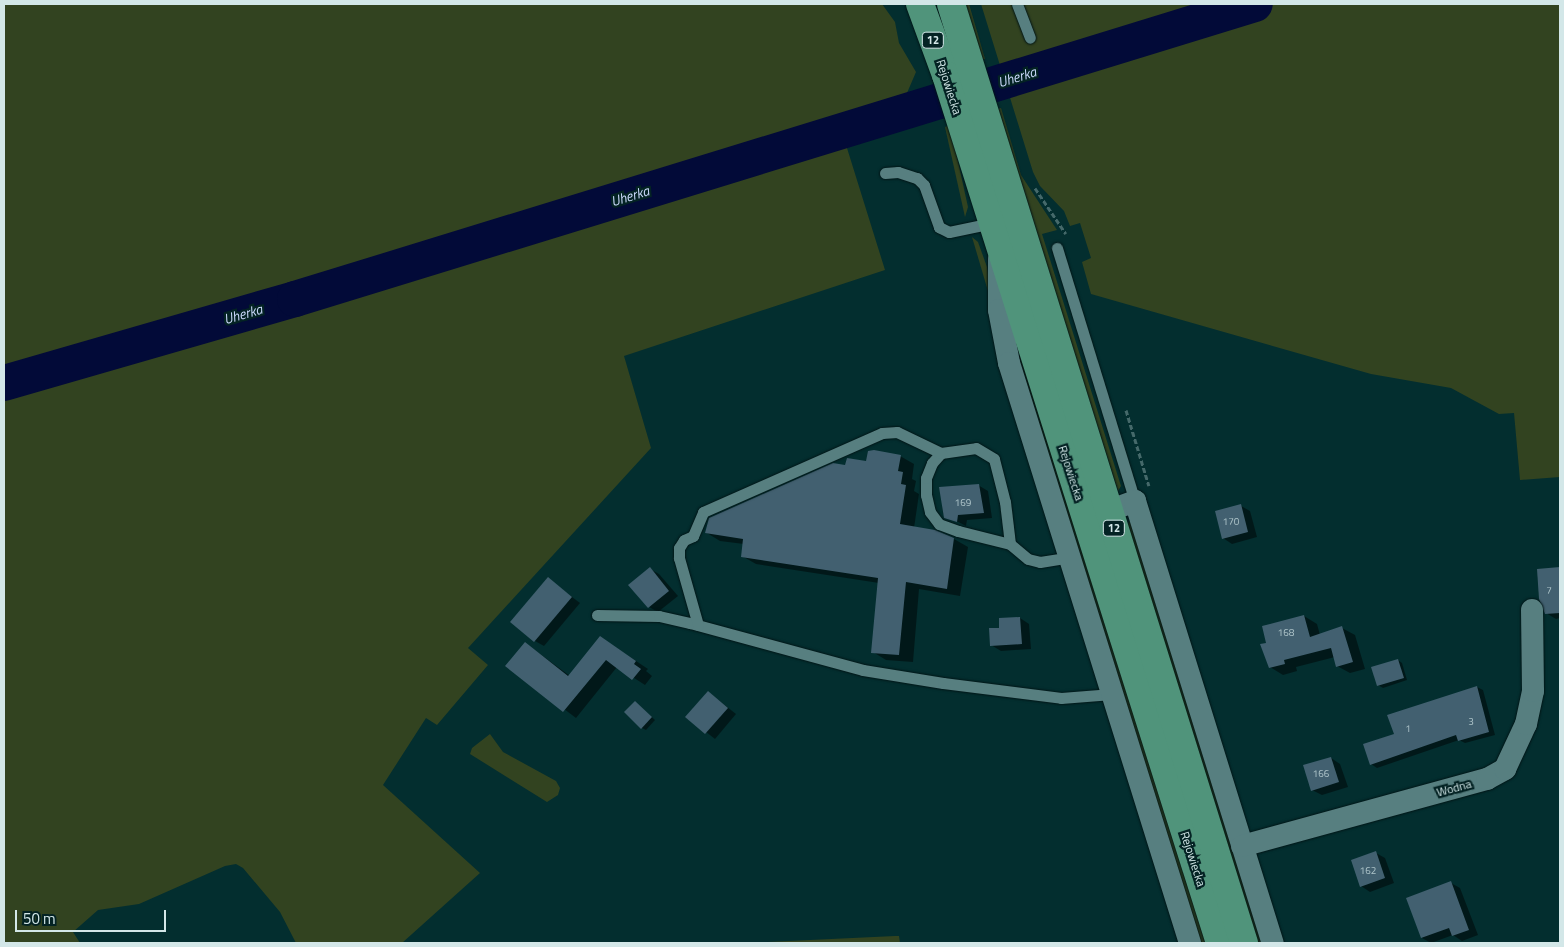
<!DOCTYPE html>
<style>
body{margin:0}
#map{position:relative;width:1564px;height:947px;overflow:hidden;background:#032e2f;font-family:"Titillium Web",sans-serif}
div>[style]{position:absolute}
.green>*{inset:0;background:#324320}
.shadow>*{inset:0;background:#0007}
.river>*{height:36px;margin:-18px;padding:0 18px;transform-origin:18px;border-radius:18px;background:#020a38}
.building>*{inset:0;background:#426070}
.path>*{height:3px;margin-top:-1.5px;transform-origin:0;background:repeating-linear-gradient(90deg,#45696a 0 5px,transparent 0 7.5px)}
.roads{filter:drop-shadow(0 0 1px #001516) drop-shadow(0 0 1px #001516)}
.service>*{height:11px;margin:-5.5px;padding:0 5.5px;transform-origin:5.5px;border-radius:5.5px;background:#577f80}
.minor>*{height:22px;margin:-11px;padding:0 11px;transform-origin:11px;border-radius:11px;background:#577f80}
.trunk>*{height:28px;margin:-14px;padding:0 14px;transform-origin:14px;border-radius:14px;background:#50947b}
span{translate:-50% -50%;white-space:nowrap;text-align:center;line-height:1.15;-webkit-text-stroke:4.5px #042324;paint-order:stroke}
.number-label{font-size:10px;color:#afc5ca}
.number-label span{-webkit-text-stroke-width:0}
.shield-label span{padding:1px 4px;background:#042324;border:1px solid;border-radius:4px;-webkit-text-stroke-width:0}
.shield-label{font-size:11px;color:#d3e7e8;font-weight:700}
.street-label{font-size:12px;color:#d3e7e8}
.water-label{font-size:14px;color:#cad9fa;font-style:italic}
.frame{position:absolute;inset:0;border:5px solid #d3e7e8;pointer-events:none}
.scale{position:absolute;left:15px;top:910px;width:151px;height:22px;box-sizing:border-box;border:2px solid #d3e7e8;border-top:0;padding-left:6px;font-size:15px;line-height:18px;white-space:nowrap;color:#d3e7e8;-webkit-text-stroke:4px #042324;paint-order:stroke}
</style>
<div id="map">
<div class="green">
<div style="clip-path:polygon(4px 4px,882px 4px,895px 22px,899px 43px,916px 72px,895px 121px,847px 148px,885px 270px,624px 356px,651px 448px,468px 648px,488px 665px,437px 725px,426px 718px,383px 785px,480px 873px,402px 943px,296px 943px,280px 912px,243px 868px,236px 864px,225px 866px,139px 904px,98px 910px,73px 932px,80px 943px,4px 943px)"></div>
<div style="clip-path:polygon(962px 4px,969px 4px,985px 59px,980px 60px)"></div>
<div style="clip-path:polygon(981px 4px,1560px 4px,1560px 477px,1520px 480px,1514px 413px,1499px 414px,1451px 388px,1371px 374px,1091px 294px,1082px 262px,1091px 258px,1080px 223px,1070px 226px,1064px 211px,1040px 186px,1033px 172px)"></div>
<div style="clip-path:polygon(1001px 108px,1021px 175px,1057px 230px,1042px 234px,1121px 486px,1118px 491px,997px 109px)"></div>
<div style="clip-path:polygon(950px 125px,968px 207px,965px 217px,945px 127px)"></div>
<div style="clip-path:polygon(972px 237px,978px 242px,987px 267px,993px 308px)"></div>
<div style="clip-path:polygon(1010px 314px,1207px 943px,1197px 943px,1032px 421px)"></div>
<div style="clip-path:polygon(1130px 519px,1268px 943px,1256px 943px,1128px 525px)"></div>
<div style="clip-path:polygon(490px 734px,503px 752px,556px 781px,560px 788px,558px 795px,547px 802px,470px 754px,472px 748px)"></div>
<div style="clip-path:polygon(895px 936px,899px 936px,900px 943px,746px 943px)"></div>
</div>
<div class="shadow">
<div style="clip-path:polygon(900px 456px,914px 464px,912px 479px,916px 481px,914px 491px,919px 494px,914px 528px,954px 539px,968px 547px,960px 596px,919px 589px,913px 662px,886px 660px,873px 652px,879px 583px,756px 564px,742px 556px,744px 544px,720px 541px,707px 533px,846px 466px)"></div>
<div style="clip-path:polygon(978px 485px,988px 491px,992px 518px,967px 520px,966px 526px,943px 514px,941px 488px)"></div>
<div style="clip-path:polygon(1241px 506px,1250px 511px,1257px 537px,1232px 544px,1223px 538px)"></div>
<div style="clip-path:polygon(1560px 568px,1560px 618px,1556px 619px,1546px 613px,1538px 570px)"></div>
<div style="clip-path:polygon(650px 569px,659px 574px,678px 596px,658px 612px,649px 607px)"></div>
<div style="clip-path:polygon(548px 579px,580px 603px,544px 646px,535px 641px)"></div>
<div style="clip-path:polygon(1304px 616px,1317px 624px,1320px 635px,1342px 628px,1355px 635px,1365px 669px,1350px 673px,1337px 666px,1335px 657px,1296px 667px,1297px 671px,1283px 675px,1270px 667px,1267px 644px)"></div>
<div style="clip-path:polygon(1020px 618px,1029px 624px,1031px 649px,1001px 651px,991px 645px,1001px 629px)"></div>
<div style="clip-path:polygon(525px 643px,570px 676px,612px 645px,648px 669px,646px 671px,652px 676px,645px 685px,617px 667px,576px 718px,507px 666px)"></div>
<div style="clip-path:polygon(1398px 660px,1402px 663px,1407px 680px,1383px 688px,1378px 685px)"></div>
<div style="clip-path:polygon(1477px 687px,1483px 690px,1495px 735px,1465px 743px,1459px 740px,1377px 768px,1371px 764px,1395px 735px)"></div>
<div style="clip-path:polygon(708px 692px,736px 714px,715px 739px,687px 717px)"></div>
<div style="clip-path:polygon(635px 702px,655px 720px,646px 730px,642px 728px)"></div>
<div style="clip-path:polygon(1331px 758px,1340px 764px,1348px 787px,1322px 795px,1312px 790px)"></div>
<div style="clip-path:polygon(1376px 853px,1385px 858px,1394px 883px,1370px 892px,1361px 886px)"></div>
<div style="clip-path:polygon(1451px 883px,1460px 888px,1478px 935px,1462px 941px,1453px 935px,1431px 943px,1422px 938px)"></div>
</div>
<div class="river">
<div style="left:4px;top:383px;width:303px;rotate:-16.1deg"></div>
<div style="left:295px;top:299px;width:1004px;rotate:-17.08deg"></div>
</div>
<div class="building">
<div style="clip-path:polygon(874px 450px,901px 455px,898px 471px,903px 472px,901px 484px,906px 485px,900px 524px,935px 530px,954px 538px,947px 589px,906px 582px,899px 655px,871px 653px,878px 578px,741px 557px,743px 539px,705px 533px,709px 518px,833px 463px,845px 465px,847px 458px,866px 461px,868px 451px)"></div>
<div style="clip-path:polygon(979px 484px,984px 513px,958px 515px,957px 522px,944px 518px,939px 487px)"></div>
<div style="clip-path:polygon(1241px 504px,1248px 532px,1222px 539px,1215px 511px)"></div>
<div style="clip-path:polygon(650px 567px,669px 591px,648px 608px,628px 585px)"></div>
<div style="clip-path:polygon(1560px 567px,1560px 613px,1545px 614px,1539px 599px,1537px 569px)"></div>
<div style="clip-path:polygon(548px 577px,572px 597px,534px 642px,510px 622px)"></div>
<div style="clip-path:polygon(1304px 615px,1310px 637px,1342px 626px,1353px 662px,1336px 667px,1331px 648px,1284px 660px,1285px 664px,1269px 668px,1260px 644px,1266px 643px,1262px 626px)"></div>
<div style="clip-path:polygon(1020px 617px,1022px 644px,990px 646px,989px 628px,999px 628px,999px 618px)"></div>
<div style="clip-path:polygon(600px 636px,636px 661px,634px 664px,641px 669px,632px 680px,606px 660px,563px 712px,505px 666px,525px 642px,568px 676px)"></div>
<div style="clip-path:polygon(1398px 659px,1404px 678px,1377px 686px,1371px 667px)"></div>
<div style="clip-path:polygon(1477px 686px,1489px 732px,1458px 741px,1456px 735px,1370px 765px,1363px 744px,1394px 734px,1387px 715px)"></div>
<div style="clip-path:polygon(708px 691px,728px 708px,705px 734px,685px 717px)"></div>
<div style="clip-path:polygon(635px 701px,652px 717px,641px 729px,624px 712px)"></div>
<div style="clip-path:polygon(1331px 757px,1339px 782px,1311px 791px,1303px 765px)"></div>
<div style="clip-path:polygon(1376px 851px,1385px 878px,1360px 887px,1351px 860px)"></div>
<div style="clip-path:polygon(1451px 881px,1469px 930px,1452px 936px,1449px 928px,1421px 938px,1406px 898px)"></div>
</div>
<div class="path">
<div style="left:1035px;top:188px;width:55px;rotate:56deg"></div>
<div style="left:1126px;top:410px;width:79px;rotate:73.2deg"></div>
</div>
<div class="roads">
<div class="service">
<div style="left:1017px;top:4px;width:36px;rotate:69deg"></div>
<div style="left:885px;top:173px;width:13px;rotate:-4deg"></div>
<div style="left:898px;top:172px;width:20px;rotate:18deg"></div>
<div style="left:917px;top:178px;width:10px;rotate:45deg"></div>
<div style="left:924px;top:185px;width:45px;rotate:70.3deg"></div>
<div style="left:939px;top:227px;width:11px;rotate:27deg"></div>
<div style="left:949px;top:232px;width:44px;rotate:-11.8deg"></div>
<div style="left:1057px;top:248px;width:265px;rotate:72.9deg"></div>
<div style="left:1010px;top:544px;width:54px;rotate:-166deg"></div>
<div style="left:958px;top:531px;width:20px;rotate:-160deg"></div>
<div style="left:939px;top:524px;width:15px;rotate:-127deg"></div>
<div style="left:930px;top:512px;width:17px;rotate:-103deg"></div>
<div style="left:926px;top:495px;width:17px;rotate:-90deg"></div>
<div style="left:926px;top:478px;width:16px;rotate:-68deg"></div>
<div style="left:932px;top:463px;width:13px;rotate:-48deg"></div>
<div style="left:941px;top:453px;width:35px;rotate:-8deg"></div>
<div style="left:976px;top:448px;width:21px;rotate:31deg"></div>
<div style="left:994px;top:459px;width:44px;rotate:75.7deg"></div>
<div style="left:1005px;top:502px;width:42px;rotate:83.2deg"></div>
<div style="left:1010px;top:544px;width:23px;rotate:40deg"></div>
<div style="left:1028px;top:559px;width:12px;rotate:14deg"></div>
<div style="left:1040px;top:562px;width:31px;rotate:-9deg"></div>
<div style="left:597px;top:615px;width:62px;rotate:0.9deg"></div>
<div style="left:659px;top:616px;width:32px;rotate:13deg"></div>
<div style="left:690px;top:623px;width:179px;rotate:15.2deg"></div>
<div style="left:863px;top:670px;width:81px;rotate:9.2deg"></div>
<div style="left:943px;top:683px;width:119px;rotate:7.2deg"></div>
<div style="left:1061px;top:698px;width:51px;rotate:-4.5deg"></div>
<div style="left:698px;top:625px;width:70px;rotate:-105.8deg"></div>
<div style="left:679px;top:558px;width:10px;rotate:-90deg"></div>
<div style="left:679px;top:548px;width:9px;rotate:-58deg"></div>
<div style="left:684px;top:540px;width:10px;rotate:-24deg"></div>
<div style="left:693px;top:536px;width:26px;rotate:-67deg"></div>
<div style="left:703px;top:512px;width:196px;rotate:-23.8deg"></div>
<div style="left:882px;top:433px;width:15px;rotate:-4deg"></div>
<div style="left:897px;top:432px;width:49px;rotate:25.5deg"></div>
</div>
<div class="minor">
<div style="left:999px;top:259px;width:51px;rotate:90deg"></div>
<div style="left:999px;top:310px;width:54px;rotate:79.3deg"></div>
<div style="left:1009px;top:363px;width:608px;rotate:72.67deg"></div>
<div style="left:1108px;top:511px;width:29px;rotate:-20deg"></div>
<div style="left:1135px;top:501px;width:463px;rotate:72.7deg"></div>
<div style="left:1242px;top:846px;width:254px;rotate:-15.3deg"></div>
<div style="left:1487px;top:779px;width:21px;rotate:-29deg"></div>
<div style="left:1505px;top:769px;width:50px;rotate:-65deg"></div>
<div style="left:1526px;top:724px;width:34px;rotate:-78deg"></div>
<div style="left:1533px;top:691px;width:81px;rotate:-90.7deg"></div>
</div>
<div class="trunk">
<div style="left:920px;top:4px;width:76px;rotate:69.9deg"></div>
<div style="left:946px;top:75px;width:910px;rotate:72.48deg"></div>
<div style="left:951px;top:4px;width:984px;rotate:72.67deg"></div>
</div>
</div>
<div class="number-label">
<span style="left:963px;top:503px">169</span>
<span style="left:1231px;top:522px">170</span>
<span style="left:1549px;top:591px">7</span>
<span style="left:1286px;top:633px">168</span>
<span style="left:1471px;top:722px">3</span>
<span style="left:1408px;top:729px">1</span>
<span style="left:1321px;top:774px">166</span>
<span style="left:1368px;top:871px">162</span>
</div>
<div class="shield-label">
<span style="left:933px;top:40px">12</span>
<span style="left:1114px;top:528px">12</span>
</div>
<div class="street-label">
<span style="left:949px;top:87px;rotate:72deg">Rejowiecka</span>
<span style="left:1071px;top:473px;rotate:72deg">Rejowiecka</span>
<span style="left:1454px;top:788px;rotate:-15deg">Wodna</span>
<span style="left:1193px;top:859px;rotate:72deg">Rejowiecka</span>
</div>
<div class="water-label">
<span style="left:1017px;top:77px;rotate:-17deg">Uherka</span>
<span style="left:630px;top:196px;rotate:-17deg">Uherka</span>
<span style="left:243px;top:314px;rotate:-16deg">Uherka</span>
</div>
<div class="frame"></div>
<div class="scale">50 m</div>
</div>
